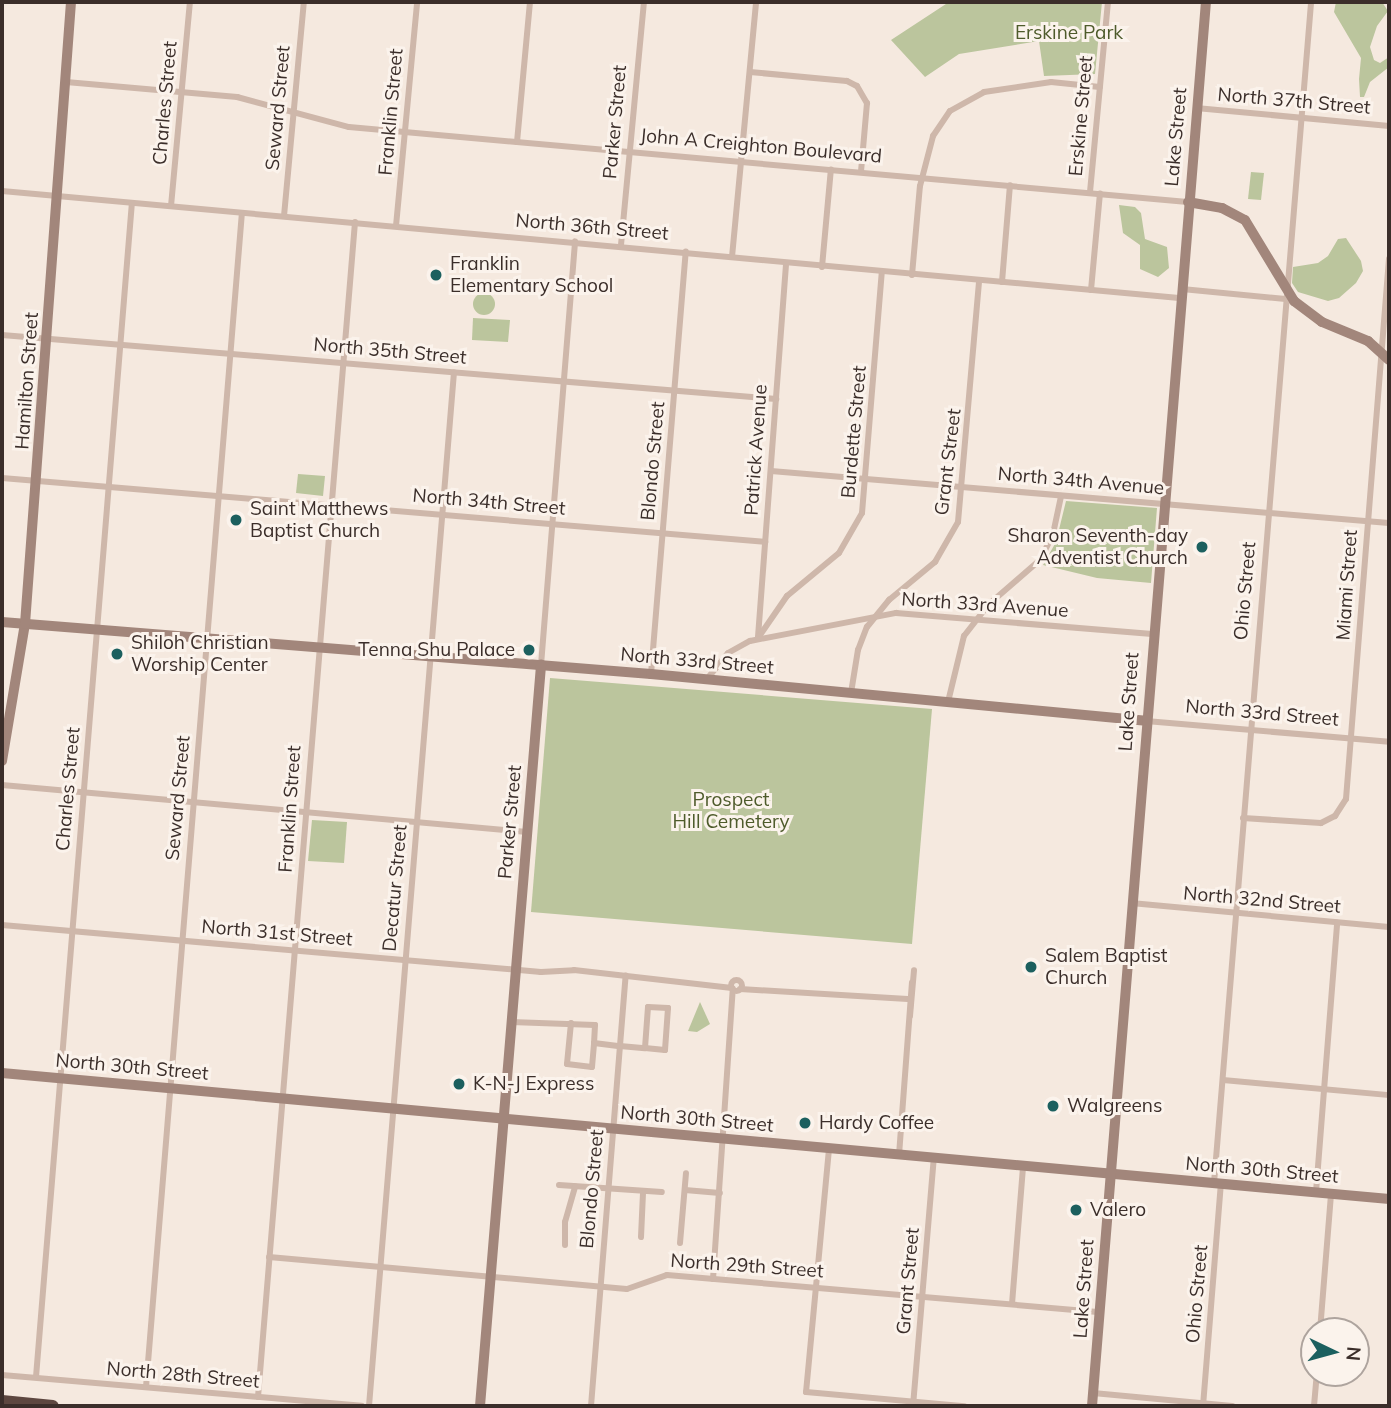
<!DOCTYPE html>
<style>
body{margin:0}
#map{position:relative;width:1391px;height:1408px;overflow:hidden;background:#f5e9df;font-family:Mulish,sans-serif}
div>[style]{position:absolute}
.green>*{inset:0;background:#bbc59d}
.round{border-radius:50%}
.street>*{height:6px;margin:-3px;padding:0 3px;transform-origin:3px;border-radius:3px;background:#ceb7aa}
.street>.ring{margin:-3px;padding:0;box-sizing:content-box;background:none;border:6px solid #ceb7aa;border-radius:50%}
.secondary>*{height:10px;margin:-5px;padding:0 5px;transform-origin:5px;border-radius:5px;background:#a2867b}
.highway>*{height:12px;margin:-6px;padding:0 6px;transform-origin:6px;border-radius:6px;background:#5d4740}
.dots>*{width:19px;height:19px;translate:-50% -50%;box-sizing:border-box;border:4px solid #fbf3ec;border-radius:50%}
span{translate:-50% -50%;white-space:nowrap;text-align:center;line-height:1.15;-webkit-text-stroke:6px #fbf3ec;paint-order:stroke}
.park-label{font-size:19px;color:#4e5b2b}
.street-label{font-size:19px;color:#3b2e2a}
.poi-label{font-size:19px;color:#3b2e2a}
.left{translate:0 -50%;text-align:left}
.right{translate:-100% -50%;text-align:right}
.frame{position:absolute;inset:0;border:4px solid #3b2e2a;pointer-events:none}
.north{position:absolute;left:1300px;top:1317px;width:70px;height:70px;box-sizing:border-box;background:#fbf3ec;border:2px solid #aea49e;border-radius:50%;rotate:95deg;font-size:19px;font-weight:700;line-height:28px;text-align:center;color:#3b2e2a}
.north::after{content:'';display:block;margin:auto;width:24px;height:32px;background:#1c605f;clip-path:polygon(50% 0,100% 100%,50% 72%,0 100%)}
</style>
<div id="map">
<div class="green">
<div style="clip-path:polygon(949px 2px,1102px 2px,1095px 74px,1044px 76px,1039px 41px,959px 54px,925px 77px,891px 40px)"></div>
<div style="clip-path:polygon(1336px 2px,1382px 2px,1388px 11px,1377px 26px,1370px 47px,1374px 60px,1380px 63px,1389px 57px,1389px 67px,1370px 82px,1364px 97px,1360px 97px,1359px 79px,1361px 58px,1334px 12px)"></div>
<div style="clip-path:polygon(1251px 172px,1264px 173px,1261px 200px,1248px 199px)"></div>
<div style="clip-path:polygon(1119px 205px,1135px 207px,1141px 213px,1145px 239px,1167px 247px,1169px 268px,1158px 277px,1140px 269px,1140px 245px,1123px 233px)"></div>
<div style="clip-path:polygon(1346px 238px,1361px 261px,1363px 271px,1356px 283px,1339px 298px,1328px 301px,1298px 292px,1292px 283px,1293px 267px,1318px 263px,1328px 256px,1338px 239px)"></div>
<div class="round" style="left:473px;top:293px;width:22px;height:22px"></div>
<div style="clip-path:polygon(473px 318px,510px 320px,508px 342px,472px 340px)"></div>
<div style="clip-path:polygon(298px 474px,325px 476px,323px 496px,296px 493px)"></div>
<div style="clip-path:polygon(1066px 501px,1157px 508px,1151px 583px,1097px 578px,1043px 565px,1056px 542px)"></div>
<div style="clip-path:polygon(550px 678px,932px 709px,912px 944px,531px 912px)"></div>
<div style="clip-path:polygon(312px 820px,347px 822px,344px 863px,308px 861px)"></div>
<div style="clip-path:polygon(700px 1002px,710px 1024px,697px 1032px,688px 1031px)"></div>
</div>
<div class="street">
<div style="left:750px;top:72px;width:97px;rotate:5.3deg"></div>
<div style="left:847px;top:81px;width:11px;rotate:27deg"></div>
<div style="left:857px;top:86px;width:20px;rotate:60deg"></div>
<div style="left:867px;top:103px;width:69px;rotate:95deg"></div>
<div style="left:66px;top:82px;width:172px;rotate:5deg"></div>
<div style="left:237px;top:97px;width:116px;rotate:15deg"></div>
<div style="left:349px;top:127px;width:842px;rotate:5.11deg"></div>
<div style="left:1196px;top:108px;width:194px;rotate:5.3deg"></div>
<div style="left:517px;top:142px;width:141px;rotate:-84.7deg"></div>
<div style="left:2px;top:191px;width:1182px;rotate:5.19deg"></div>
<div style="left:1090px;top:192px;width:191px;rotate:-84.6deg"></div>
<div style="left:171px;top:206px;width:205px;rotate:-84.7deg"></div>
<div style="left:284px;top:216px;width:215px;rotate:-84.7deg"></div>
<div style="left:396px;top:226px;width:225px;rotate:-84.6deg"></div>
<div style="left:621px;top:245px;width:244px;rotate:-84.6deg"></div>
<div style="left:732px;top:257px;width:256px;rotate:-84.6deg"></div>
<div style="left:822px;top:267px;width:98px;rotate:-84.8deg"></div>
<div style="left:912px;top:275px;width:89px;rotate:-84.9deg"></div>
<div style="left:920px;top:186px;width:52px;rotate:-75.4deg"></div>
<div style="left:933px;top:136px;width:30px;rotate:-56deg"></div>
<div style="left:950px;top:111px;width:39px;rotate:-29deg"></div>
<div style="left:984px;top:92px;width:68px;rotate:-8.5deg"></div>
<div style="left:1051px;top:82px;width:49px;rotate:5.8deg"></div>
<div style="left:1002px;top:282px;width:97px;rotate:-85.3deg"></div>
<div style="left:1182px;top:289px;width:104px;rotate:5.5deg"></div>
<div style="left:1091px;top:290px;width:97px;rotate:-84.7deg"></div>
<div style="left:2px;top:335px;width:777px;rotate:4.73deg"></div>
<div style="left:771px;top:471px;width:620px;rotate:4.81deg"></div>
<div style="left:2px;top:478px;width:766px;rotate:4.79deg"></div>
<div style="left:758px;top:637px;width:374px;rotate:-85.7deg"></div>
<div style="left:758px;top:638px;width:51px;rotate:-55.4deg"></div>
<div style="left:787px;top:596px;width:67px;rotate:-39.6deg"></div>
<div style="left:839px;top:553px;width:46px;rotate:-60.1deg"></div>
<div style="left:862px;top:513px;width:242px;rotate:-85.3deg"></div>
<div style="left:541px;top:665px;width:425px;rotate:-85.4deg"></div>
<div style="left:651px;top:674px;width:424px;rotate:-85.3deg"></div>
<div style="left:707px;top:679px;width:33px;rotate:-51deg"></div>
<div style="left:728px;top:653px;width:25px;rotate:-29deg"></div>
<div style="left:750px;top:641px;width:149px;rotate:-10.9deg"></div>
<div style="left:896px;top:613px;width:257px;rotate:4.7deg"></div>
<div style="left:851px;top:693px;width:44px;rotate:-80.8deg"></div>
<div style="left:858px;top:650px;width:25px;rotate:-69deg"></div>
<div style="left:867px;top:627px;width:35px;rotate:-51deg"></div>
<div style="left:889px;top:600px;width:60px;rotate:-39.6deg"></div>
<div style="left:935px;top:562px;width:46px;rotate:-60.1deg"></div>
<div style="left:958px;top:522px;width:243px;rotate:-85deg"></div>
<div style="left:948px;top:702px;width:68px;rotate:-76.4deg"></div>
<div style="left:964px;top:636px;width:39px;rotate:-52deg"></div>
<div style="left:988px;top:605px;width:69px;rotate:-40.9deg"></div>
<div style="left:1040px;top:560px;width:29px;rotate:-63deg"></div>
<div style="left:1053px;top:534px;width:39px;rotate:-78deg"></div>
<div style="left:1146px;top:721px;width:244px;rotate:4.9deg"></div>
<div style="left:2px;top:785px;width:527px;rotate:5.12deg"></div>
<div style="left:1243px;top:818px;width:78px;rotate:3.7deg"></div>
<div style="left:1321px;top:823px;width:16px;rotate:-27deg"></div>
<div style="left:1335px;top:816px;width:20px;rotate:-57deg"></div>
<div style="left:1346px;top:799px;width:542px;rotate:-85.45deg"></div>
<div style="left:1131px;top:903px;width:259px;rotate:5.3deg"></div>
<div style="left:2px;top:925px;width:541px;rotate:4.98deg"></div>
<div style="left:541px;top:972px;width:33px;rotate:-3deg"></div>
<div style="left:574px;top:970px;width:159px;rotate:6.5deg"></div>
<div class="ring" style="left:730.5px;top:979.5px;width:5px;height:5px"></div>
<div style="left:740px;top:989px;width:168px;rotate:3.4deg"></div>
<div style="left:910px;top:1016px;width:46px;rotate:-85deg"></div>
<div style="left:511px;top:1022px;width:84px;rotate:2deg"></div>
<div style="left:595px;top:1025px;width:18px;rotate:93deg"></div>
<div style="left:594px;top:1043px;width:26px;rotate:7deg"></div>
<div style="left:620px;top:1046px;width:25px;rotate:5deg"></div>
<div style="left:645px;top:1048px;width:20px;rotate:6deg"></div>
<div style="left:665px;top:1050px;width:42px;rotate:-85.9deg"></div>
<div style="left:668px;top:1008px;width:20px;rotate:-177deg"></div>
<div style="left:648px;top:1007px;width:41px;rotate:94.2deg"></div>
<div style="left:571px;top:1023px;width:41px;rotate:95.6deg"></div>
<div style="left:567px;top:1064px;width:25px;rotate:7deg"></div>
<div style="left:592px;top:1067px;width:24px;rotate:-85deg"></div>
<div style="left:1223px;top:1080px;width:167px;rotate:5.2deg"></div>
<div style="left:829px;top:1149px;width:244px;rotate:95.4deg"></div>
<div style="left:806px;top:1392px;width:159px;rotate:5.1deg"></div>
<div style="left:899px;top:1155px;width:173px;rotate:-85.7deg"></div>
<div style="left:1214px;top:1183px;width:1185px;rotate:-85.3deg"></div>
<div style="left:559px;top:1185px;width:103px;rotate:3.9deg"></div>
<div style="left:685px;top:1190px;width:35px;rotate:5deg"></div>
<div style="left:1316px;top:1192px;width:270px;rotate:-85.5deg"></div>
<div style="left:641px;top:1237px;width:44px;rotate:-87.4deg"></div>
<div style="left:680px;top:1243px;width:70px;rotate:-85.1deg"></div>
<div style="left:565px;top:1245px;width:23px;rotate:-90deg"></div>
<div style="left:565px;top:1222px;width:37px;rotate:-74deg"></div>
<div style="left:269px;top:1257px;width:359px;rotate:5.1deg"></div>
<div style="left:627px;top:1289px;width:42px;rotate:-19.3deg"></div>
<div style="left:667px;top:1275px;width:435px;rotate:4.9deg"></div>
<div style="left:713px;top:1279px;width:291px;rotate:-86.1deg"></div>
<div style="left:1012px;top:1304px;width:138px;rotate:-85.4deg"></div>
<div style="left:1320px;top:1331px;width:137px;rotate:-85.4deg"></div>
<div style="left:2px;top:1375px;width:361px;rotate:4.9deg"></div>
<div style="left:36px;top:1377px;width:1178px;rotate:-85.33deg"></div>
<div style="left:146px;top:1387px;width:1178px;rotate:-85.33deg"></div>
<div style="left:1093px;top:1393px;width:140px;rotate:5.3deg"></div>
<div style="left:258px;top:1397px;width:1179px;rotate:-85.28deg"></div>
<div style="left:369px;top:1406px;width:1037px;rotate:-85.3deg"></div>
<div style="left:591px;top:1406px;width:432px;rotate:-85.4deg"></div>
<div style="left:913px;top:1406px;width:249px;rotate:-85.2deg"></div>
<div style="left:1203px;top:1406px;width:223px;rotate:-85.4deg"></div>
<div style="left:1314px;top:1406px;width:33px;rotate:-85deg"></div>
</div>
<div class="secondary">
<div style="left:1188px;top:202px;width:35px;rotate:10deg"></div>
<div style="left:1222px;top:208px;width:26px;rotate:28deg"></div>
<div style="left:1245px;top:220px;width:95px;rotate:58.8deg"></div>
<div style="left:1294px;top:301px;width:35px;rotate:37deg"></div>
<div style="left:1322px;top:322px;width:50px;rotate:22.4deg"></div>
<div style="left:1368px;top:341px;width:28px;rotate:42deg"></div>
<div style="left:2px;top:622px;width:651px;rotate:4.58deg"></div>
<div style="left:651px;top:674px;width:497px;rotate:5.4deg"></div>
<div style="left:2px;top:761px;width:139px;rotate:-80.5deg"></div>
<div style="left:25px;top:624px;width:624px;rotate:-85.77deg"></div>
<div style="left:2px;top:1073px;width:1393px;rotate:5.19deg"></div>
<div style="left:480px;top:1406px;width:744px;rotate:-85.29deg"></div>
<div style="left:1092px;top:1406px;width:1409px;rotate:-85.36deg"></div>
</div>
<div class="highway">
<div style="left:2px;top:1401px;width:51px;rotate:5.6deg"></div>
</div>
<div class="dots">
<div style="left:436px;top:275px;background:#1c605f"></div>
<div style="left:236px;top:520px;background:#1c605f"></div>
<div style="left:1202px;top:547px;background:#1c605f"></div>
<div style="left:529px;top:650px;background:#1c605f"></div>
<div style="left:117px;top:654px;background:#1c605f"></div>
<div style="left:1031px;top:967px;background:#1c605f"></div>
<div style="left:459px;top:1084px;background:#1c605f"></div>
<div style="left:1053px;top:1106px;background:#1c605f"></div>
<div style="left:805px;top:1123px;background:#1c605f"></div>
<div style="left:1076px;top:1210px;background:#1c605f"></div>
</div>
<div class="park-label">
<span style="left:1069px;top:33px">Erskine Park</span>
<span style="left:731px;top:811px">Prospect<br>Hill Cemetery</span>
</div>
<div class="street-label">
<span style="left:1294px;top:101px;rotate:5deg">North 37th Street</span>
<span style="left:165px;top:103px;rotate:-85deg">Charles Street</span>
<span style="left:278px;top:108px;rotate:-85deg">Seward Street</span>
<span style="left:391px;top:112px;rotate:-85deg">Franklin Street</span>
<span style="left:1081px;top:116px;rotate:-85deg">Erskine Street</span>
<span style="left:615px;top:122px;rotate:-85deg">Parker Street</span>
<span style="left:1176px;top:137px;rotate:-85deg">Lake Street</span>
<span style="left:761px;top:146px;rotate:5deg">John A Creighton Boulevard</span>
<span style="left:592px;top:227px;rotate:5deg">North 36th Street</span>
<span style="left:390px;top:351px;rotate:5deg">North 35th Street</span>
<span style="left:27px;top:381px;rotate:-86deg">Hamilton Street</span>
<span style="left:854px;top:432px;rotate:-85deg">Burdette Street</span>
<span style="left:756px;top:450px;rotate:-86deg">Patrick Avenue</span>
<span style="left:653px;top:461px;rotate:-85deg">Blondo Street</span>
<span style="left:948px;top:462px;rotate:-83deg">Grant Street</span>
<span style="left:1081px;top:481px;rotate:5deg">North 34th Avenue</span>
<span style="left:489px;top:502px;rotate:5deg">North 34th Street</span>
<span style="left:1347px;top:585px;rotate:-86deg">Miami Street</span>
<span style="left:1245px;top:591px;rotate:-85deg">Ohio Street</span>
<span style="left:985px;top:605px;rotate:4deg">North 33rd Avenue</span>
<span style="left:697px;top:661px;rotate:5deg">North 33rd Street</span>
<span style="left:1129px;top:702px;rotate:-86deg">Lake Street</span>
<span style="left:1262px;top:713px;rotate:5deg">North 33rd Street</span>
<span style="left:68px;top:789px;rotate:-85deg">Charles Street</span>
<span style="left:178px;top:798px;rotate:-85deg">Seward Street</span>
<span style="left:290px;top:809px;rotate:-86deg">Franklin Street</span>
<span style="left:510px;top:822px;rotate:-85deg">Parker Street</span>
<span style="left:395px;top:888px;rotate:-85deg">Decatur Street</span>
<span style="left:1262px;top:900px;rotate:5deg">North 32nd Street</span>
<span style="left:277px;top:933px;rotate:5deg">North 31st Street</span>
<span style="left:132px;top:1067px;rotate:5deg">North 30th Street</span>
<span style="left:697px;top:1119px;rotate:5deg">North 30th Street</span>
<span style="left:1262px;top:1170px;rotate:5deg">North 30th Street</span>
<span style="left:592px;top:1189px;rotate:-85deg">Blondo Street</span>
<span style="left:747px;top:1266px;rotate:4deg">North 29th Street</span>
<span style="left:908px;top:1281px;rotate:-85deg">Grant Street</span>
<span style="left:1084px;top:1289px;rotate:-86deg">Lake Street</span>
<span style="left:1197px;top:1294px;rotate:-85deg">Ohio Street</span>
<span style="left:183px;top:1375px;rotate:5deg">North 28th Street</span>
</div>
<div class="poi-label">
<span class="left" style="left:450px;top:275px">Franklin<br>Elementary School</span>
<span class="left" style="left:250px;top:520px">Saint Matthews<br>Baptist Church</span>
<span class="right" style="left:1188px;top:547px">Sharon Seventh-day<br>Adventist Church</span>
<span class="left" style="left:131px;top:654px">Shiloh Christian<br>Worship Center</span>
<span class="right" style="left:515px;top:650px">Tenna Shu Palace</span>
<span class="left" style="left:1045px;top:967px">Salem Baptist<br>Church</span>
<span class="left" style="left:473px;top:1084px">K-N-J Express</span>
<span class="left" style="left:1067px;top:1106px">Walgreens</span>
<span class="left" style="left:819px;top:1123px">Hardy Coffee</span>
<span class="left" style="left:1090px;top:1210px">Valero</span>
</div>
<div class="frame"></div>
<div class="north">N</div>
</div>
